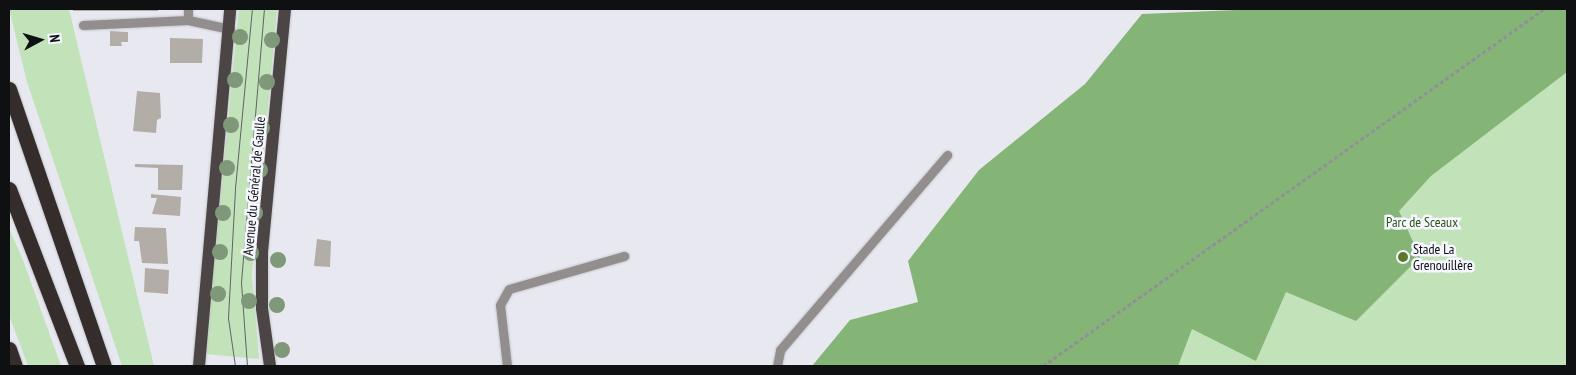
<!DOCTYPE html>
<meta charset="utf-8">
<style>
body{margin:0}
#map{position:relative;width:1576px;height:375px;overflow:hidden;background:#e8e9f0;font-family:"PT Sans Narrow",sans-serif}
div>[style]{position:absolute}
.green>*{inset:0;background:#c2e2b9}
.forest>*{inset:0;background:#84b576}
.building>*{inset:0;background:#b3ada8}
.path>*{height:3px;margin-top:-1.5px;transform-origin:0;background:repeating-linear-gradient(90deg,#909196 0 4px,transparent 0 6.5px)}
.roads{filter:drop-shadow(0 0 1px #c5c6cc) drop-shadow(0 0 1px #c5c6cc)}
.lane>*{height:9px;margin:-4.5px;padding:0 4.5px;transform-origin:4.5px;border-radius:4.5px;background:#928e8e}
.primary>*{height:12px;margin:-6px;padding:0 6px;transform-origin:6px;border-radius:6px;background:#4c4545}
.highway>*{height:15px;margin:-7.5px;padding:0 7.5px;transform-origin:7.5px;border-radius:7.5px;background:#342d2c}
.tram>*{height:1px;margin:-0.5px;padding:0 0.5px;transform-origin:0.5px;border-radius:0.5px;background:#616266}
.trees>*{width:16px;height:16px;margin:-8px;border-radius:50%;background:#7e9879}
.dots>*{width:14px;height:14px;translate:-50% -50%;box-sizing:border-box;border:2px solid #f6f6fe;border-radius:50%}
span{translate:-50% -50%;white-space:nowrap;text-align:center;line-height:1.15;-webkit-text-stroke:5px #f6f6fe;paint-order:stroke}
.street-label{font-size:14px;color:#0f1012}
.park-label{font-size:14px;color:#275617}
.poi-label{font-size:14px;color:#0f1012}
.left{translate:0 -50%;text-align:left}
.frame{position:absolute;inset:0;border:10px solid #0f1012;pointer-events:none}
.north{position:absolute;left:15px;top:15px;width:50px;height:50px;-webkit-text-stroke:4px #f6f6fe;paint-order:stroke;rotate:84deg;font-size:14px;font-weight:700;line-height:20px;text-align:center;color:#0f1012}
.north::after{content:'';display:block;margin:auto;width:18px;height:22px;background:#0f1012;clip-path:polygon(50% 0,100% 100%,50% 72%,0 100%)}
</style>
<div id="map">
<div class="green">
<div style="clip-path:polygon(9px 9px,69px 9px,154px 366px,122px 366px,27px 82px)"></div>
<div style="clip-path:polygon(239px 9px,277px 9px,252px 275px,259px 359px,205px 354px)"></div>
<div style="clip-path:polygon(1567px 9px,1567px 366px,965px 366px)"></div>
<div style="clip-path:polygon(9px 228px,23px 260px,61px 366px,28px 366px,9px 315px)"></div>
</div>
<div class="forest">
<div style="clip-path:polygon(1259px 9px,1567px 9px,1567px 72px,1431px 176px,1399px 211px,1420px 257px,1356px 321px,1286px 292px,1256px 361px,1192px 329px,1178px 366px,812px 366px,850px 320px,918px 302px,908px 261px,979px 170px,1085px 84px,1142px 14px)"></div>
</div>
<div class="building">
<div style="clip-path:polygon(73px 9px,158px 9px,158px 11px,73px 11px)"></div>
<div style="clip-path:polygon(110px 31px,128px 32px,128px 42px,121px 42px,122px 46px,110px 46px)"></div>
<div style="clip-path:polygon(170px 38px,203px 39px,202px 63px,170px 63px)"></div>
<div style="clip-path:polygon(137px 91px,160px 93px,161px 118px,157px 120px,156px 133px,133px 131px)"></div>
<div style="clip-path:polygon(135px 164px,183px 165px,182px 190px,158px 190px,158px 168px,135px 167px)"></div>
<div style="clip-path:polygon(151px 194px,181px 197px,180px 216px,152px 214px,157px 198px,151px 198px)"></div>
<div style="clip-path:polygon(135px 227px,166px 228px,168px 264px,142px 263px,139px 241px,134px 241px)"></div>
<div style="clip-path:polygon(317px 239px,331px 241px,330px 267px,314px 266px)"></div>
<div style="clip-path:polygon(145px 268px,169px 270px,168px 294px,144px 292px)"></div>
</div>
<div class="path">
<div style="left:1043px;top:366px;width:615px;rotate:-35.47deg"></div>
</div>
<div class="roads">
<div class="lane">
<div style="left:188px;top:9px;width:11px;rotate:90deg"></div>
<div style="left:188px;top:20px;width:43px;rotate:12.1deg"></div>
<div style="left:83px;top:25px;width:105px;rotate:-2.7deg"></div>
<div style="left:507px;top:366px;width:61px;rotate:-96.5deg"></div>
<div style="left:500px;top:305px;width:18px;rotate:-61deg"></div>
<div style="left:509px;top:289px;width:120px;rotate:-16deg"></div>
<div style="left:777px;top:366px;width:16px;rotate:-79deg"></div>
<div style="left:780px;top:350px;width:257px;rotate:-49.4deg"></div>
</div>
<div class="primary">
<div style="left:199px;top:366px;width:358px;rotate:-85deg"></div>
<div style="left:270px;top:366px;width:59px;rotate:-97.9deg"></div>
<div style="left:262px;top:308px;width:56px;rotate:-90deg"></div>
<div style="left:262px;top:252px;width:244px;rotate:-84.6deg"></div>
</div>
<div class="highway">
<div style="left:9px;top:89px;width:293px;rotate:71.1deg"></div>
<div style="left:9px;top:189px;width:190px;rotate:69deg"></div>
<div style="left:9px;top:349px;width:18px;rotate:71deg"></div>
</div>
</div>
<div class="tram">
<div style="left:235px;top:366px;width:49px;rotate:-98.3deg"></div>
<div style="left:228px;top:318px;width:130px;rotate:-86.9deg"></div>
<div style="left:235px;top:188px;width:180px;rotate:-84.6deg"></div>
<div style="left:247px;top:366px;width:84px;rotate:-94.1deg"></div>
<div style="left:241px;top:282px;width:274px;rotate:-85.2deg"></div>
</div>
<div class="trees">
<div style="left:240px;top:37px"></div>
<div style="left:272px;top:40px"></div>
<div style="left:235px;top:80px"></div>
<div style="left:267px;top:82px"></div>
<div style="left:231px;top:125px"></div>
<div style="left:262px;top:128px"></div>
<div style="left:227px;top:168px"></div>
<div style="left:260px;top:170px"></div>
<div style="left:223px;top:213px"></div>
<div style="left:255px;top:213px"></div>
<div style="left:220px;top:252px"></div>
<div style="left:251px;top:253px"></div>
<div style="left:278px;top:260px"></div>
<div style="left:218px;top:294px"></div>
<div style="left:249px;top:301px"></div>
<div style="left:277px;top:305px"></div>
<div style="left:282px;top:350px"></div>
</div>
<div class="dots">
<div style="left:1403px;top:257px;background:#5d782c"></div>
</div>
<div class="street-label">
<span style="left:254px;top:186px;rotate:-85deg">Avenue du Général de Gaulle</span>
</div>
<div class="park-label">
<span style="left:1422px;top:222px">Parc de Sceaux</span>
</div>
<div class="poi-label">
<span class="left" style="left:1413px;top:257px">Stade La<br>Grenouillère</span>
</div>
<div class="frame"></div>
<div class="north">N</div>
</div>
